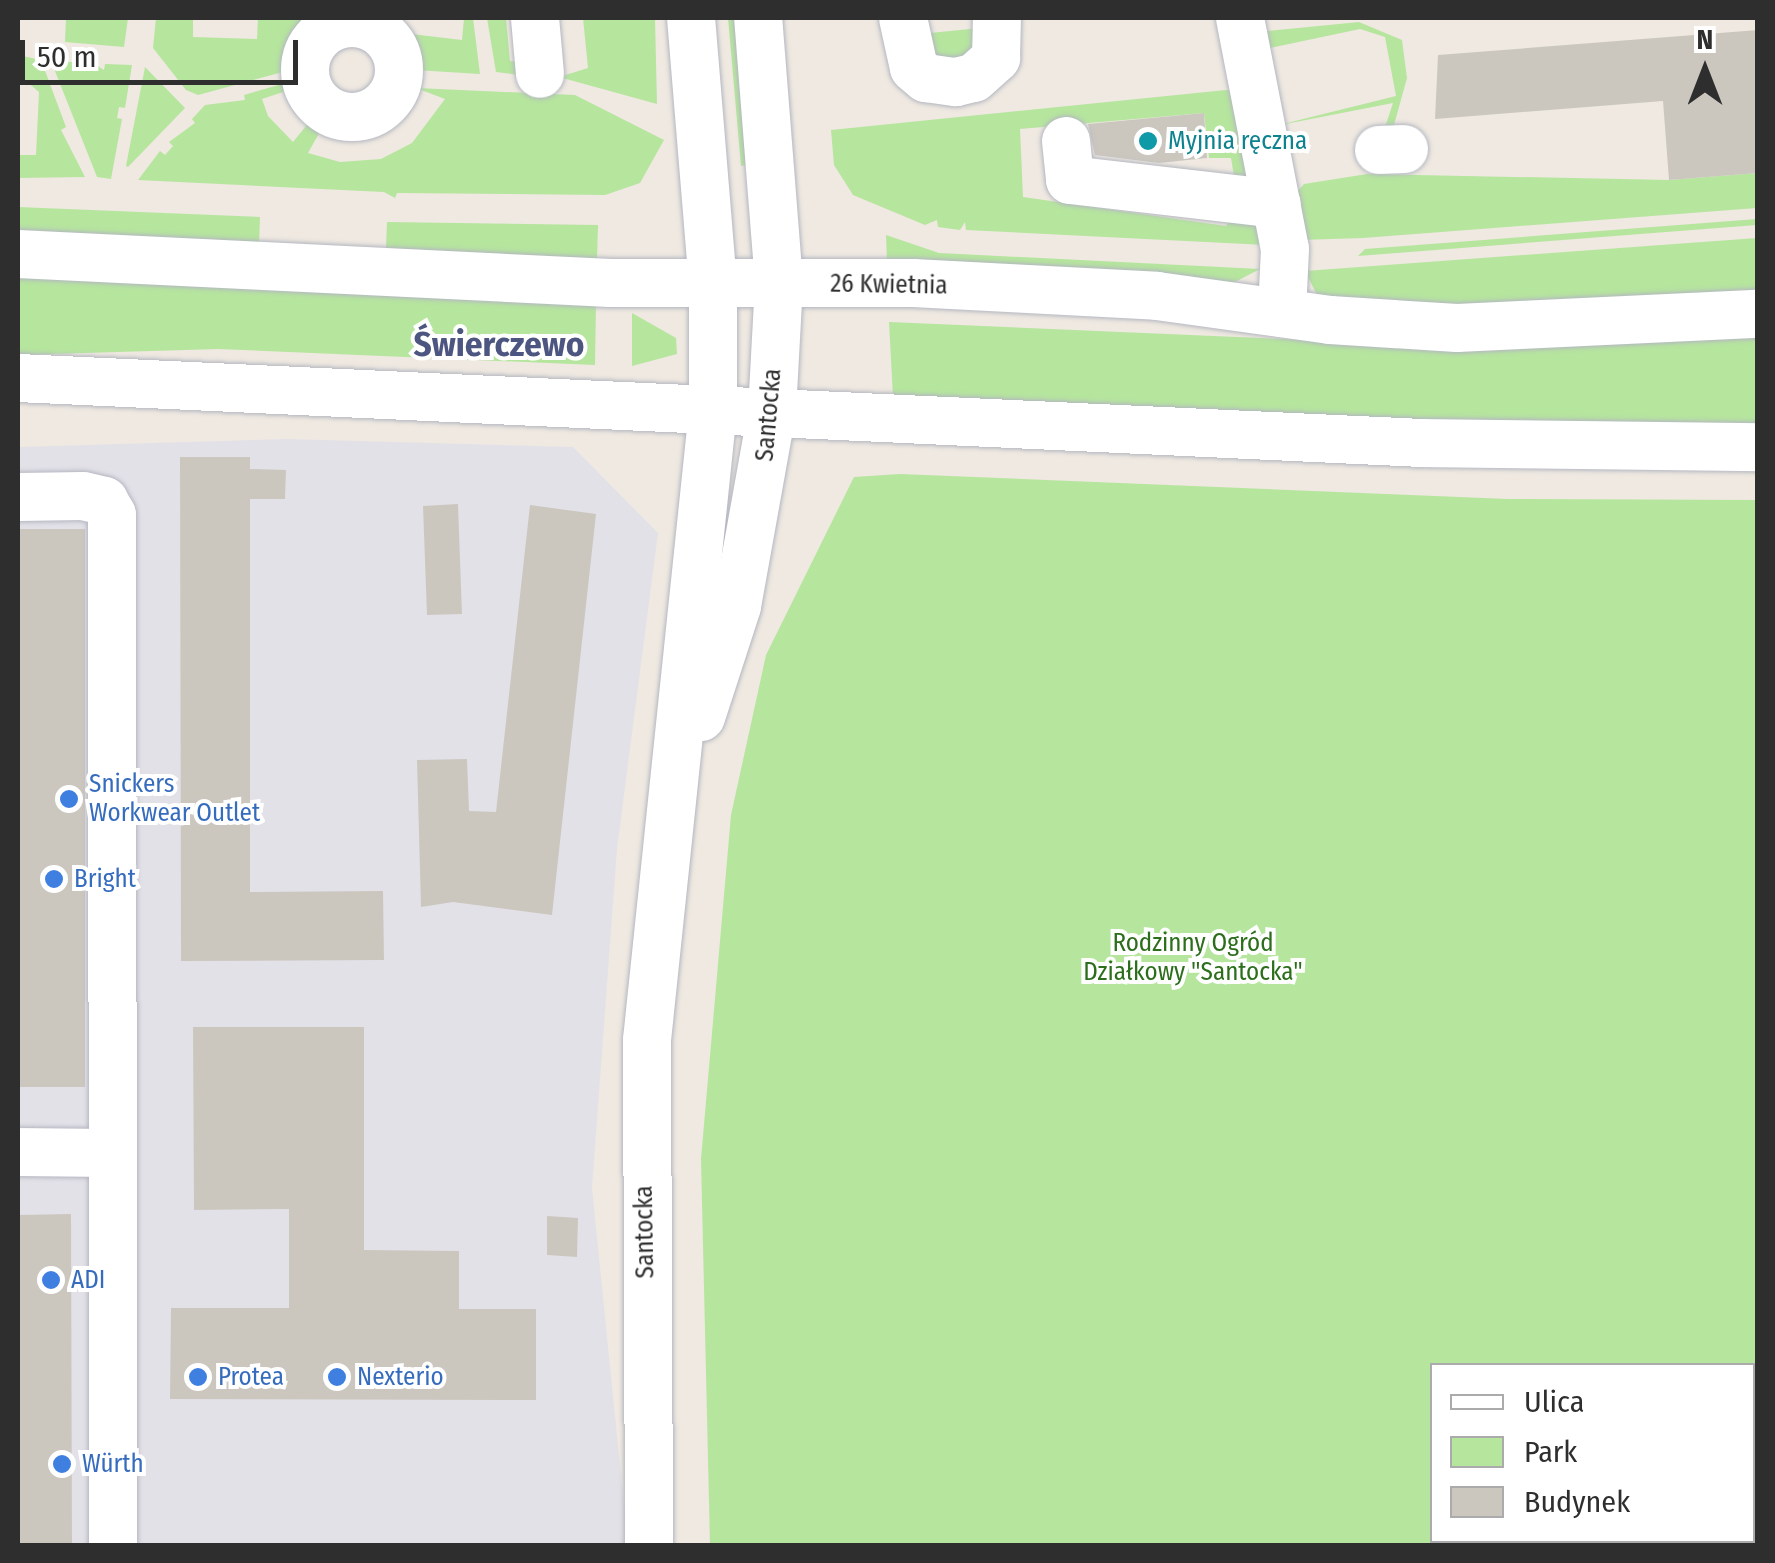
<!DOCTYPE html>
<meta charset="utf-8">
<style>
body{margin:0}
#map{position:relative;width:1775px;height:1563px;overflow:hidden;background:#efe9e1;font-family:"Fira Sans Condensed",sans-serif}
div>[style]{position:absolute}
.industrial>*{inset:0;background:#e3e1e8}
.green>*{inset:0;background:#b6e59e}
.building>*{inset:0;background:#cbc7bf}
.roads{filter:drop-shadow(0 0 2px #b4b7c1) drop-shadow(0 0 2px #b4b7c1)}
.minor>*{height:48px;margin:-24px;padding:0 24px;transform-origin:24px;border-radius:24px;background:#fff}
.minor>.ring{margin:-24px;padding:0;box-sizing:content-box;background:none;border:48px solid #fff;border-radius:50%}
.dots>*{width:28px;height:28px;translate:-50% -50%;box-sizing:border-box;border:5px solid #fff;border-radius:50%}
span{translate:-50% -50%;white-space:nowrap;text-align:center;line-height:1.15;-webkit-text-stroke:8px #fff;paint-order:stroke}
.culture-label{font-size:25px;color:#0d838f}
.left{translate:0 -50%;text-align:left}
.street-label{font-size:25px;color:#2e2e2e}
.shop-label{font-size:25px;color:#366cbe}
.park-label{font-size:25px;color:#2c6e1b}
.district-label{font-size:35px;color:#4d5680;font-weight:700}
.frame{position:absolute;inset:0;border:20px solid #2e2e2e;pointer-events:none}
.legend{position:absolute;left:1430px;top:1363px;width:325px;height:180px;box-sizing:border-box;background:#fff;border:2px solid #ababab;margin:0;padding:12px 18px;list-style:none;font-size:30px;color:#2e2e2e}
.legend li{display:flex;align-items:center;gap:20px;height:50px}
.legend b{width:50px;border:2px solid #ababab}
.north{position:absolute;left:1655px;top:20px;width:100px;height:100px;-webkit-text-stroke:8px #fff;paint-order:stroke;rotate:0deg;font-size:28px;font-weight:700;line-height:40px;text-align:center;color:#2e2e2e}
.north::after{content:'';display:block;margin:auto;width:35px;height:45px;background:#2e2e2e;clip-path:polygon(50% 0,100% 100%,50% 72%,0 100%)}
.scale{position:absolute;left:20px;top:40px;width:278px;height:45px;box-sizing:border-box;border:5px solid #2e2e2e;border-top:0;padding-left:12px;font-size:30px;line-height:35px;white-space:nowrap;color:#2e2e2e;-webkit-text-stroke:8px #fff;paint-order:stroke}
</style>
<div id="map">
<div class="industrial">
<div style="clip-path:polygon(286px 439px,573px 447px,658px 533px,617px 849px,592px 1188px,628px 1545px,18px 1545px,18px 447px)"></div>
</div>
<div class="green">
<div style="clip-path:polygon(66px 18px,128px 18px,124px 47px,65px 42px)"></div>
<div style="clip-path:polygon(156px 18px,193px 18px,193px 37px,257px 39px,258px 18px,316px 18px,298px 40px,290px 70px,198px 95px,186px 90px,153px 48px)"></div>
<div style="clip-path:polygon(464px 18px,473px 18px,480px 74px,415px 70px,411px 34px,462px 40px)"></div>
<div style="clip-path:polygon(487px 18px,506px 18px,510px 61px,524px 62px,526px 76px,496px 72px)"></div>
<div style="clip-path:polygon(583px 18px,655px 18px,657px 104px,559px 77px,588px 68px)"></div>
<div style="clip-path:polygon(728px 18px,739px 18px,751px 164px,741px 166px)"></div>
<div style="clip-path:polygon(1359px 22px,1402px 40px,1407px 78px,1391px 136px,1384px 130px,1393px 103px,1275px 126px,1396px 96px,1385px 37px,1360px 29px,1260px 50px,1257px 32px)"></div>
<div style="clip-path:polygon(980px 28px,975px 48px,963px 59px,932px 56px,920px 34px)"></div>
<div style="clip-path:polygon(18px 55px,41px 60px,66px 127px,61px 130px,85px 177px,18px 178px,18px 155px,36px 155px,39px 92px,18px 74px)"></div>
<div style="clip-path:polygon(51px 61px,93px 63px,104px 70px,105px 64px,132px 65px,125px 108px,119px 107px,117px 118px,122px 119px,111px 179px,97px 177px)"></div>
<div style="clip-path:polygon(145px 67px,185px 108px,128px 167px,126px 166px)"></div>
<div style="clip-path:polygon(289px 82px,289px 90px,262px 99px,268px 116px,293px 142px,310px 121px,322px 128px,308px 153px,340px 162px,381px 159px,412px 143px,445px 99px,416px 88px,575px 95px,664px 140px,640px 183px,605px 195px,397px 193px,395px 198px,384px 192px,138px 180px,160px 151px,165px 155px,173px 146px,169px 142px,195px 123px,192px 119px,205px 105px,245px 100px,244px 95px)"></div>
<div style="clip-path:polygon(1226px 90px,1241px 91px,1260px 179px,1236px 188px,1231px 158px,1209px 158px,1204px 113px,1020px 129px,1023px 197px,1226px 226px,1232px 216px,1264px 224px,1266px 245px,966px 230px,965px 222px,960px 230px,938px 227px,937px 220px,925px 225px,853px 195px,834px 165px,831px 130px)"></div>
<div style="clip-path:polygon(1757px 173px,1757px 208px,1363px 238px,1300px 240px,1294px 195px,1304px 184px,1367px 174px,1669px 180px)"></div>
<div style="clip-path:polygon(18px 207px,260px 217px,259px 245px,18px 235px)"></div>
<div style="clip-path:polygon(1757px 219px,1757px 225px,1358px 256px,1365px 249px)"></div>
<div style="clip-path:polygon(387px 222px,598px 225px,597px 259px,405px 253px,386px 248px)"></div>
<div style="clip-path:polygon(886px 235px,939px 253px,1260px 269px,1233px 283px,887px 261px)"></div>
<div style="clip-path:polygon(1757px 238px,1757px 293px,1580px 307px,1337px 303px,1317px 295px,1305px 271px)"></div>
<div style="clip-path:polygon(18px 274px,596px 303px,595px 365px,218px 349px,18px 355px)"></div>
<div style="clip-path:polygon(632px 313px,676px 338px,677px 354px,632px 366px)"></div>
<div style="clip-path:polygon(889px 322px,1353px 342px,1757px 332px,1757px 427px,1540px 427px,893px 397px)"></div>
<div style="clip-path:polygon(evenodd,900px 474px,1508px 499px,1757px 500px,1757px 1545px,710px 1545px,701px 1159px,731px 815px,766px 655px,854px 477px,900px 474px,1432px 1366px,1752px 1366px,1752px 1540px,1432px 1540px,1432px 1366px)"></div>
</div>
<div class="building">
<div style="clip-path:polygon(1758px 30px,1758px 173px,1669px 180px,1663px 101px,1435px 119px,1438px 55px)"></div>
<div style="clip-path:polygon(1204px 113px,1207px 158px,1159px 163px,1095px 155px,1088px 124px)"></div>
<div style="clip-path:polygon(180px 457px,250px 457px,250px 469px,286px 470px,285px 499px,250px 499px,250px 892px,383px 891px,384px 960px,181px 961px)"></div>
<div style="clip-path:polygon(458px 504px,462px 614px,427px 615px,423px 506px)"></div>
<div style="clip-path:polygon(530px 505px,596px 514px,552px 915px,453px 902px,421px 907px,417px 760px,467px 759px,469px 811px,496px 812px)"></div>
<div style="clip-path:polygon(18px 529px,85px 529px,85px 1087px,18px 1087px)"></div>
<div style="clip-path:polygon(193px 1027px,364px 1027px,364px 1250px,459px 1251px,459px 1309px,536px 1309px,536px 1400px,170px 1399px,171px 1308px,289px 1308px,289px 1209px,194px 1210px)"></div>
<div style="clip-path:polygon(71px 1214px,72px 1546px,18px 1546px,18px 1215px)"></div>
<div style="clip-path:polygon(547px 1216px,578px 1218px,577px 1257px,547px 1255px)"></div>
</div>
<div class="roads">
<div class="minor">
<div style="left:535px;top:18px;width:56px;rotate:84.9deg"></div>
<div style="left:903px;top:18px;width:51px;rotate:77.6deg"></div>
<div style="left:914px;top:68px;width:16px;rotate:40deg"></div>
<div style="left:926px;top:78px;width:30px;rotate:8deg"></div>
<div style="left:956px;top:82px;width:18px;rotate:-13deg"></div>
<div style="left:974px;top:78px;width:30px;rotate:-42deg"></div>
<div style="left:996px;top:58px;width:40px;rotate:-88.6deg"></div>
<div style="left:1240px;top:18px;width:235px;rotate:79deg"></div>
<div style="left:1285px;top:249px;width:64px;rotate:92.7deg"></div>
<div class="ring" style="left:305px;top:23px;width:46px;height:46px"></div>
<div style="left:1066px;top:141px;width:39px;rotate:84deg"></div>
<div style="left:1070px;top:180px;width:208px;rotate:6.6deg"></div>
<div style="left:1379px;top:150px;width:25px;rotate:-2deg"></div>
<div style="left:18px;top:254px;width:593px;rotate:2.8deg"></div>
<div style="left:610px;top:283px;width:303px"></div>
<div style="left:913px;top:283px;width:244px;rotate:3deg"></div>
<div style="left:1157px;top:296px;width:175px;rotate:7.9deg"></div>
<div style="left:1330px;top:320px;width:127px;rotate:3.6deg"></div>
<div style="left:1457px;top:328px;width:301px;rotate:-2.7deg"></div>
<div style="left:18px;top:378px;width:1405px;rotate:2.65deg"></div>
<div style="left:1421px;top:443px;width:337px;rotate:0.7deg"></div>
<div style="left:18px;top:497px;width:65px;rotate:-0.9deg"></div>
<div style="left:83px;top:496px;width:22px;rotate:13deg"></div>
<div style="left:104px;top:501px;width:16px;rotate:60deg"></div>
<div style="left:112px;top:515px;width:1031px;rotate:89.94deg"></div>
<div style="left:701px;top:717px;width:117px;rotate:-72deg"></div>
<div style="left:737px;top:606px;width:197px;rotate:-79.8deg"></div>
<div style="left:772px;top:412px;width:129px;rotate:-86.9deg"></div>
<div style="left:779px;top:283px;width:266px;rotate:-94.5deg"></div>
<div style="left:18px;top:1152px;width:91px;rotate:0.6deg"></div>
<div style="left:649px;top:1546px;width:506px;rotate:-90.23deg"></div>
<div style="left:647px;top:1040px;width:633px;rotate:-84.02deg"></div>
<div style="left:713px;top:410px;width:125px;rotate:-90deg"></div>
<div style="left:713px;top:285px;width:268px;rotate:-94.7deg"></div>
</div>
</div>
<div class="dots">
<div style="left:1148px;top:141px;background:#0f9aa8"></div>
<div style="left:69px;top:799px;background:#3f7fe0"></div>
<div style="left:54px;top:879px;background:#3f7fe0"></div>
<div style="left:51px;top:1280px;background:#3f7fe0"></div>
<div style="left:198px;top:1377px;background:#3f7fe0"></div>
<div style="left:337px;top:1377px;background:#3f7fe0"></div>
<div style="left:62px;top:1464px;background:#3f7fe0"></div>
</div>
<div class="culture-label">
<span class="left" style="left:1168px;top:141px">Myjnia ręczna</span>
</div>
<div class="street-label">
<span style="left:889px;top:285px;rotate:1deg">26 Kwietnia</span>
<span style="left:769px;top:415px;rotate:-85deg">Santocka</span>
<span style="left:645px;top:1232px;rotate:-91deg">Santocka</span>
</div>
<div class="shop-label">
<span class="left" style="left:89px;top:799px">Snickers<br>Workwear Outlet</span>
<span class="left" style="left:74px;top:879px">Bright</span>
<span class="left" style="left:71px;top:1280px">ADI</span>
<span class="left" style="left:218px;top:1377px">Protea</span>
<span class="left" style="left:357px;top:1377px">Nexterio</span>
<span class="left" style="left:82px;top:1464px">Würth</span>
</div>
<div class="park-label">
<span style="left:1193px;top:958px">Rodzinny Ogród<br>Działkowy "Santocka"</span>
</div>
<div class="district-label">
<span style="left:499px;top:344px">Świerczewo</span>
</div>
<div class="frame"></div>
<ul class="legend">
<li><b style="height:12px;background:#fff"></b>Ulica</li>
<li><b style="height:28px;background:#b6e59e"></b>Park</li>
<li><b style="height:28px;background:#cbc7bf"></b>Budynek</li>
</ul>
<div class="north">N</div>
<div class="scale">50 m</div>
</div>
